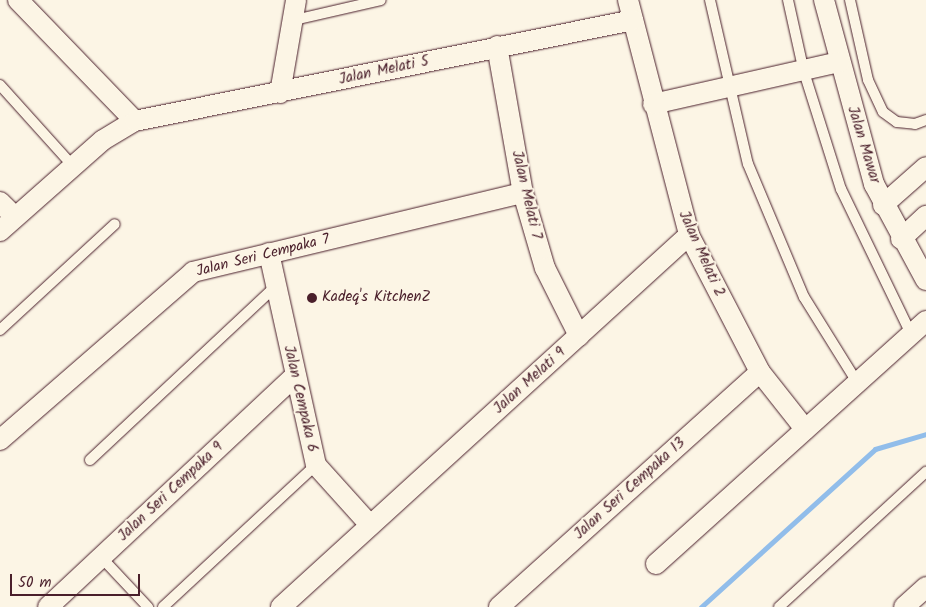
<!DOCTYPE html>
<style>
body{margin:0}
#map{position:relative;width:926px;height:607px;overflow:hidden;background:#fcf5e5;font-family:Kalam,sans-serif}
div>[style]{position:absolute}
.stream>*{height:5px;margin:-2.5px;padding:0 2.5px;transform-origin:2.5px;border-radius:2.5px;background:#91bdea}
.roads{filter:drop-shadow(0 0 1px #4a1f2b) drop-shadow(0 0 1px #4a1f2b)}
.lane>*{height:10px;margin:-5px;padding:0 5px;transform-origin:5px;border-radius:5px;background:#fcf5e5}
.street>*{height:20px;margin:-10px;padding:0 10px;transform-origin:10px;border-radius:10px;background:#fcf5e5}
.dots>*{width:14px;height:14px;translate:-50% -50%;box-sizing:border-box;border:2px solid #fcf5e5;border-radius:50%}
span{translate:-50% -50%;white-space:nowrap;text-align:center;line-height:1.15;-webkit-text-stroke:4px #fcf5e5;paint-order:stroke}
.street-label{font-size:15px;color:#4a1f2b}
.poi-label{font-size:15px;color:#4a1f2b}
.left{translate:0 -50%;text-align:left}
.scale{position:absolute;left:10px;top:574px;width:130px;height:22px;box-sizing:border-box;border:2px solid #4a1f2b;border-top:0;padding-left:6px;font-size:15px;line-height:18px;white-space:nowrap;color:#4a1f2b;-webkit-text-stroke:4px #fcf5e5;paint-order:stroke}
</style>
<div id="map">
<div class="stream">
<div style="left:701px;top:607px;width:235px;rotate:-42.2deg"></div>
<div style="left:875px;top:449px;width:53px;rotate:-16.4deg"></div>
</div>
<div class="roads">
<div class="lane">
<div style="left:710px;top:0;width:168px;rotate:77deg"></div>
<div style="left:748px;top:164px;width:144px;rotate:67.2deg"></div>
<div style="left:804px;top:297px;width:100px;rotate:58.1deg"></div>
<div style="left:788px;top:0;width:74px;rotate:77.5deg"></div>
<div style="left:804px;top:72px;width:123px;rotate:72.5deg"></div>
<div style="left:841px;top:189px;width:161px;rotate:64.2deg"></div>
<div style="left:850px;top:0;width:82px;rotate:77.3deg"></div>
<div style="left:868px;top:80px;width:35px;rotate:65deg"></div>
<div style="left:883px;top:112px;width:17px;rotate:36deg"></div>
<div style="left:897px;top:122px;width:18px;rotate:6deg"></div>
<div style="left:915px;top:124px;width:12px;rotate:-20deg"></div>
<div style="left:290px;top:21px;width:93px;rotate:-13deg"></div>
<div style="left:0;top:85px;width:109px;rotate:48deg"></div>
<div style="left:0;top:330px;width:156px;rotate:-42.7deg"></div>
<div style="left:90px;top:460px;width:255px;rotate:-43.1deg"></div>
<div style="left:101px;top:557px;width:69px;rotate:46.8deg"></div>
<div style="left:163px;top:607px;width:209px;rotate:-42.9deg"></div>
<div style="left:779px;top:607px;width:200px;rotate:-42.6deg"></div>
</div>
<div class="street">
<div style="left:18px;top:0;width:168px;rotate:46deg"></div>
<div style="left:628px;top:0;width:243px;rotate:75.4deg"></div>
<div style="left:689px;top:235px;width:154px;rotate:62.6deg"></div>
<div style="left:760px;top:372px;width:73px;rotate:51.7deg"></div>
<div style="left:824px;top:0;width:191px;rotate:74.8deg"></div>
<div style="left:874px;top:184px;width:109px;rotate:61.6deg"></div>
<div style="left:497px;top:46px;width:149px;rotate:80deg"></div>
<div style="left:523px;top:193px;width:78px;rotate:73.7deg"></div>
<div style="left:545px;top:268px;width:76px;rotate:63.4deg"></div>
<div style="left:280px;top:93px;width:94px;rotate:-80.2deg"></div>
<div style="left:653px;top:104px;width:191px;rotate:-12.7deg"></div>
<div style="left:0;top:202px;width:21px;rotate:45deg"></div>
<div style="left:883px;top:205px;width:57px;rotate:-41.5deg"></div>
<div style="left:0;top:231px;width:137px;rotate:-41.5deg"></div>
<div style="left:103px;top:140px;width:37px;rotate:-31deg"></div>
<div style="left:135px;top:121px;width:508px;rotate:-11.46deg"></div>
<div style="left:901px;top:239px;width:34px;rotate:-43deg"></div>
<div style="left:269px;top:253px;width:217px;rotate:77.5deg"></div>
<div style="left:316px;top:465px;width:81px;rotate:48deg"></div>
<div style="left:0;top:440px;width:256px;rotate:-41deg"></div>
<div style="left:193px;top:272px;width:339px;rotate:-13.5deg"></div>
<div style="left:656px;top:564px;width:363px;rotate:-42deg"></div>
<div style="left:48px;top:607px;width:337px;rotate:-43.1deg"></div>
<div style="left:281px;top:607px;width:552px;rotate:-42.36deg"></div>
<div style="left:499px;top:607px;width:351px;rotate:-42deg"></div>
<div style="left:904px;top:607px;width:30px;rotate:-42deg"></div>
</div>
</div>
<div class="dots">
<div style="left:312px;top:298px;background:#4a1f2b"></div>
</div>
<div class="street-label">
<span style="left:384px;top:71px;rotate:-12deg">Jalan Melati 5</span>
<span style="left:863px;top:145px;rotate:73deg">Jalan Mawar</span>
<span style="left:526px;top:195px;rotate:77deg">Jalan Melati 7</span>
<span style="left:701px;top:254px;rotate:66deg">Jalan Melati 2</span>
<span style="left:263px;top:256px;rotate:-14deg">Jalan Seri Cempaka 7</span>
<span style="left:530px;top:381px;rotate:-42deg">Jalan Melati 9</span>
<span style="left:300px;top:399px;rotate:77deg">Jalan Cempaka 6</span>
<span style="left:630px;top:489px;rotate:-42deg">Jalan Seri Cempaka 13</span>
<span style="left:171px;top:492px;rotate:-43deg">Jalan Seri Cempaka 9</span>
</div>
<div class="poi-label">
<span class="left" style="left:322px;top:298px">Kadeq's KitchenZ</span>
</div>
<div class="scale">50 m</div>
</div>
